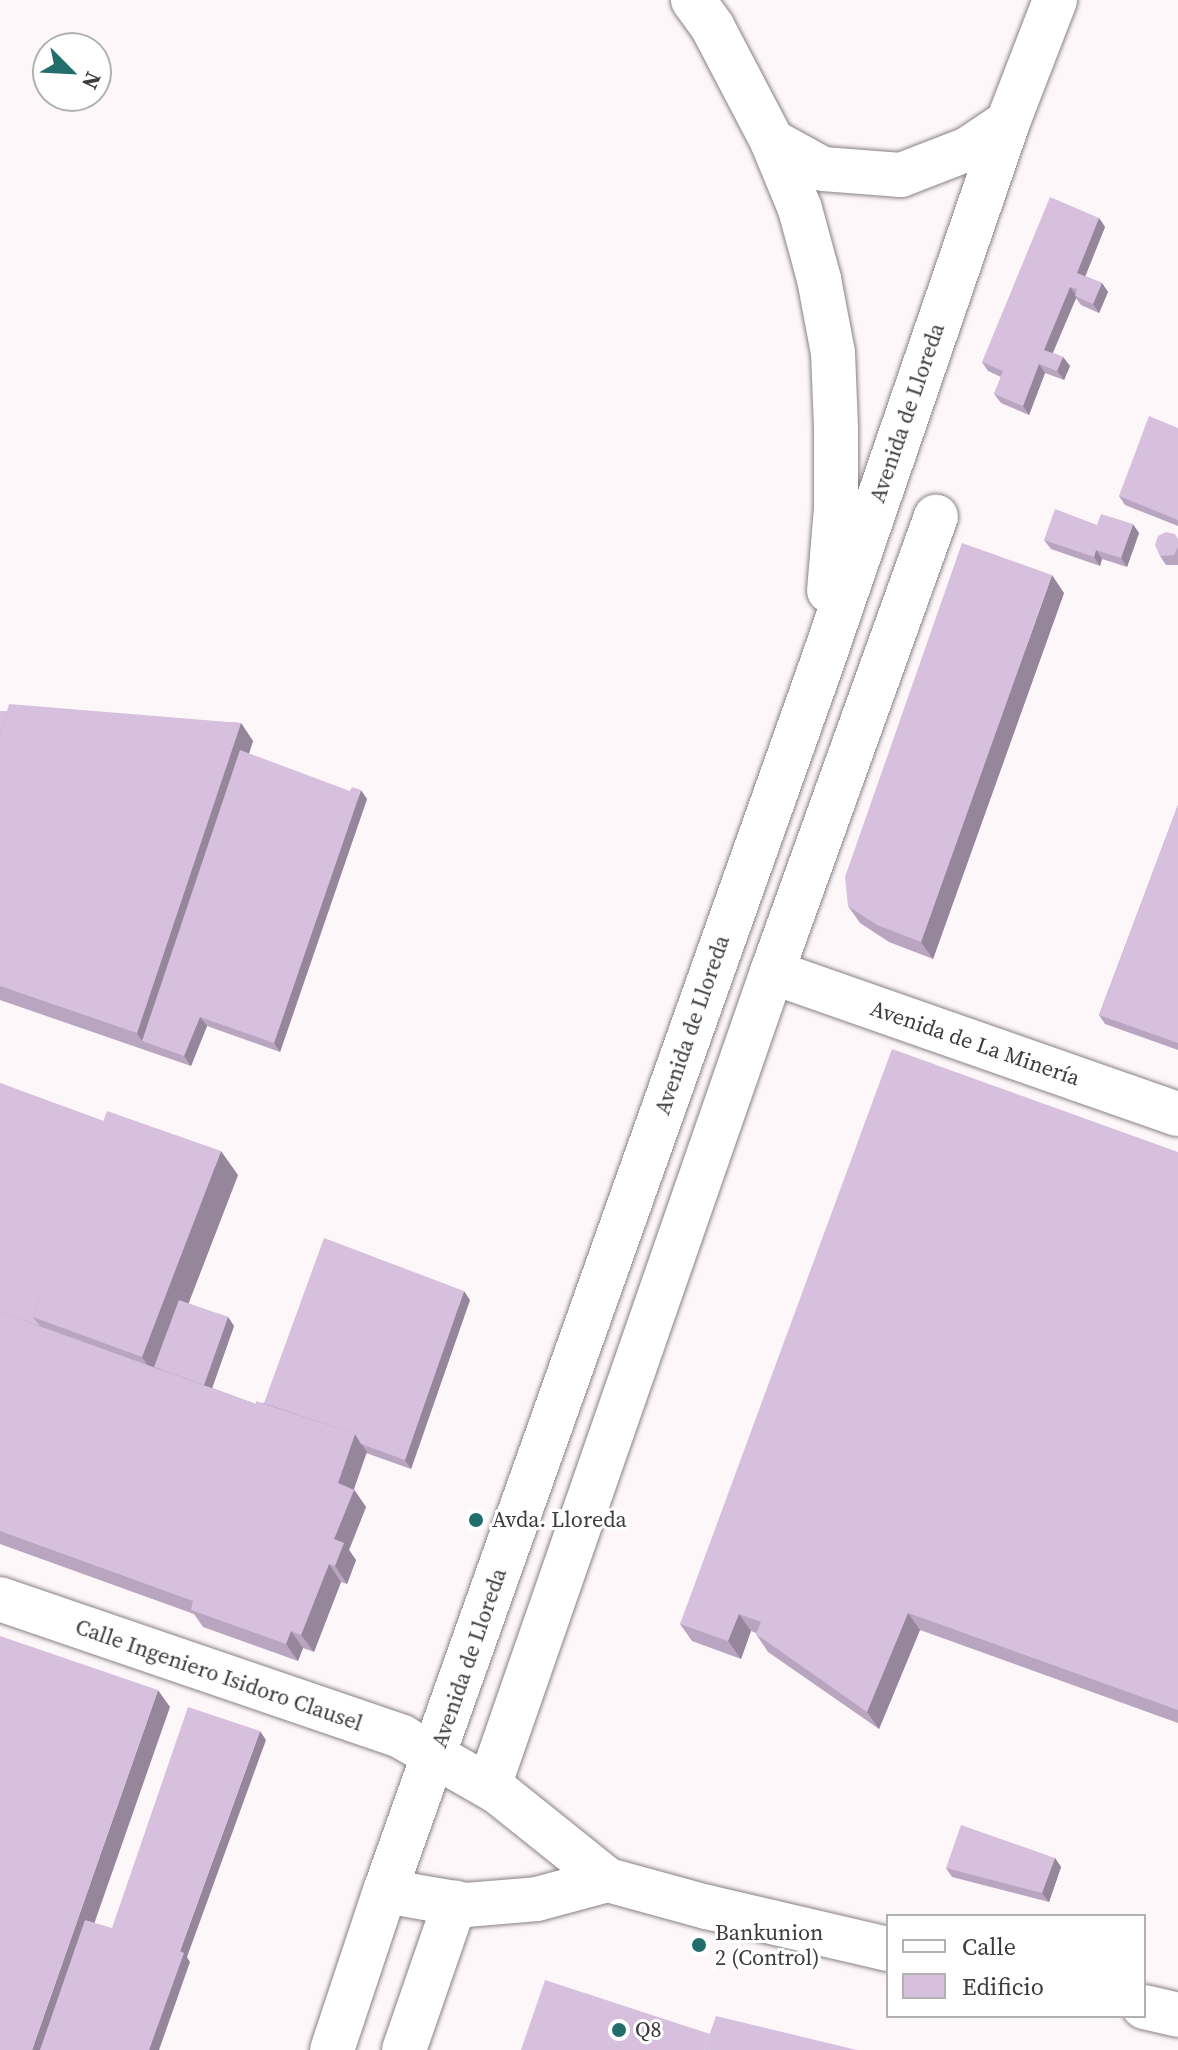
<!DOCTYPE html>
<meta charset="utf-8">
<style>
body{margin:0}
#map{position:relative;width:1178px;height:2050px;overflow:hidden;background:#fef7fa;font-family:"Source Serif 4",serif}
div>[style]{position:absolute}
.roads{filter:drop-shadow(0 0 2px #888284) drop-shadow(0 0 2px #888284)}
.minor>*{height:44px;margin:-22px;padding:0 22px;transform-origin:22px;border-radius:22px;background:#fff}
.wall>*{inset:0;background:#b9a5bf}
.shaded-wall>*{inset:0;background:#96869b}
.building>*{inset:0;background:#d7c0de}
.dots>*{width:22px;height:22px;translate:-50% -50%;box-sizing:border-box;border:4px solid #fff;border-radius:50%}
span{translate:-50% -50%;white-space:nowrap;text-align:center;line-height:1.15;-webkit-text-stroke:6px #fff;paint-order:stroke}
.street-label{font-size:22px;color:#3e3b3c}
.poi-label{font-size:22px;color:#3e3b3c}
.left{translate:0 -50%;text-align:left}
.legend{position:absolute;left:886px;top:1914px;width:260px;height:104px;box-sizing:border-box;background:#fff;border:2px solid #b2b1b1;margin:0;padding:10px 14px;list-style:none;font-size:24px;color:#3e3b3c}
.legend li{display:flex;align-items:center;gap:16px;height:40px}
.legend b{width:40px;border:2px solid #b2b1b1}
.north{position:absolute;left:32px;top:32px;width:80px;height:80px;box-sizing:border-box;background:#fff;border:2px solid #b2b1b1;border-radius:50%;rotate:114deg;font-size:22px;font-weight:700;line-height:32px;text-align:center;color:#3e3b3c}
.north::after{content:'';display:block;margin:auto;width:28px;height:36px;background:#226e6d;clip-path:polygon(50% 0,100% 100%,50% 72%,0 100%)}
</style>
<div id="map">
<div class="roads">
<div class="minor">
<div style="left:693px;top:0;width:34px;rotate:54deg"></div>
<div style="left:713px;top:28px;width:127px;rotate:62.4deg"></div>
<div style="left:772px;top:141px;width:74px;rotate:67.6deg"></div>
<div style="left:800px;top:209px;width:73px;rotate:74.8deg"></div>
<div style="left:819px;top:279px;width:75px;rotate:79.3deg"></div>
<div style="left:833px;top:353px;width:76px;rotate:87.7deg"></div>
<div style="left:836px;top:429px;width:79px;rotate:90deg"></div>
<div style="left:836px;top:508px;width:83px;rotate:94.8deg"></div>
<div style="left:772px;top:141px;width:58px;rotate:28.8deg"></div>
<div style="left:823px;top:169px;width:78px;rotate:4.4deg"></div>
<div style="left:901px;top:175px;width:72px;rotate:-21.2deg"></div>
<div style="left:968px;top:149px;width:48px;rotate:-34deg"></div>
<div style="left:772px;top:972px;width:430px;rotate:19.3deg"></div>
<div style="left:0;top:1599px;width:425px;rotate:18.9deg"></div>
<div style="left:402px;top:1737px;width:111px;rotate:29.8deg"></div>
<div style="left:498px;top:1792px;width:141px;rotate:38.7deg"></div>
<div style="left:608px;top:1880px;width:103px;rotate:15.3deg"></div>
<div style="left:707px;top:1907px;width:186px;rotate:13.1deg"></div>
<div style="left:489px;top:1786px;width:862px;rotate:-70.83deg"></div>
<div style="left:772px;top:972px;width:484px;rotate:-70.2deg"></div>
<div style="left:385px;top:1891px;width:82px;rotate:9.8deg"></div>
<div style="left:466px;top:1905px;width:71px;rotate:-4.8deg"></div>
<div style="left:537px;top:1899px;width:73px;rotate:-15deg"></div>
<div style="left:1144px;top:2007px;width:35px;rotate:13deg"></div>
<div style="left:332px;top:2050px;width:168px;rotate:-71.6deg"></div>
<div style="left:385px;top:1891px;width:1297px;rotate:-70.41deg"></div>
<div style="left:820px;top:669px;width:578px;rotate:-71.03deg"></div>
<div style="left:1008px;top:122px;width:131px;rotate:-68.9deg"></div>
<div style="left:404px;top:2050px;width:156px;rotate:-70.9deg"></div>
</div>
</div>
<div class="wall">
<div style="clip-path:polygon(1099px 218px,1105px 227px,1085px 276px,1102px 283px,1108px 292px,1099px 313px,1081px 305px,1076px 298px,1053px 353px,1063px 357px,1070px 366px,1064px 380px,1045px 373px,1029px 415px,1001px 403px,994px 394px,1001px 377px,988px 371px,982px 362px)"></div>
<div style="clip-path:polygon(1178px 428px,1178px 526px,1125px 505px,1119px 496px)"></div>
<div style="clip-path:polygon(1139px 533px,1127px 567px,1102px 559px,1100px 566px,1051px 549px,1044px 540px)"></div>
<div style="clip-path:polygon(1178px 539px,1178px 565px,1166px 565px,1160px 556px)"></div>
<div style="clip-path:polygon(1064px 593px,933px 959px,889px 942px,860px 923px,848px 906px)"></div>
<div style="clip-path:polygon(0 711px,241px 723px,253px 741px,249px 754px,367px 799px,280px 1052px,207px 1026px,191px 1066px,0 1000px)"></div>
<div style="clip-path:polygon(1178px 805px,1178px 1050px,1105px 1024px,1099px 1015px)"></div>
<div style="clip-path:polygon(0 1083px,238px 1175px,188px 1304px,228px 1317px,234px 1326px,212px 1388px,256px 1404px,264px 1403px,470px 1300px,411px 1469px,366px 1453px,354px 1489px,366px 1507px,349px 1550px,356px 1560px,347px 1584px,341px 1582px,314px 1652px,303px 1648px,298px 1661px,203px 1627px,194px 1614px,0 1544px)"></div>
<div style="clip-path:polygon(1178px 1152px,1178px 1723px,920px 1630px,879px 1729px,768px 1652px,756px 1634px,756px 1633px,751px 1631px,741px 1659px,692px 1641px,680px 1624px)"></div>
<div style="clip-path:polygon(1055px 1858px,1061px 1867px,1049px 1902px,952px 1877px,946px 1868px)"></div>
</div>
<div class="shaded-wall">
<div style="clip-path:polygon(1099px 218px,1105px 227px,1083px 282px,1077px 273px)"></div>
<div style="clip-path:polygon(1102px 283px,1108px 292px,1099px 313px,1093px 304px)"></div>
<div style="clip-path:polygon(1070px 287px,1077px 296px,1050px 359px,1044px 350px)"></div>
<div style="clip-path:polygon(1063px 357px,1070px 366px,1064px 380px,1057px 371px)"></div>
<div style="clip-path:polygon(1039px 364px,1045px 373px,1029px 415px,1023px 406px)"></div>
<div style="clip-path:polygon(1133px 524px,1139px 533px,1127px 567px,1121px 558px)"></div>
<div style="clip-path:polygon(1096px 550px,1102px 559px,1100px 566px,1094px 557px)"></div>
<div style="clip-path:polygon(1052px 575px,1064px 593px,933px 959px,921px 942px)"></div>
<div style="clip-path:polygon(241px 723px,253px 741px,151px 1044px,142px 1041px,137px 1033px)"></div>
<div style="clip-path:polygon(361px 790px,367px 799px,280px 1052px,274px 1043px)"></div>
<div style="clip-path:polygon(200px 1017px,207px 1026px,191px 1066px,184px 1056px)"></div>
<div style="clip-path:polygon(221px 1151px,238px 1175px,161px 1375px,152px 1372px,142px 1357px)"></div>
<div style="clip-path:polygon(464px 1291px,470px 1300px,411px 1469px,405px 1460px)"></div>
<div style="clip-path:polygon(228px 1317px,234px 1326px,208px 1400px,202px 1391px)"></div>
<div style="clip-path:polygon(355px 1434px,367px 1452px,350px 1500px,338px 1483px)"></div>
<div style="clip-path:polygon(354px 1490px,366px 1507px,349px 1550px,356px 1560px,347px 1584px,335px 1566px,334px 1539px)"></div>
<div style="clip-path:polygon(329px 1564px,341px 1582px,314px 1652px,301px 1635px)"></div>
<div style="clip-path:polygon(908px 1613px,920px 1630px,879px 1729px,867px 1712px)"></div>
<div style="clip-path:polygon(739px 1614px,751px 1631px,741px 1659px,728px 1641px)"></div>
<div style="clip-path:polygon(291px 1631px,303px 1648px,298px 1661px,286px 1644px)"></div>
<div style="clip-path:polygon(158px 1690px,170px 1707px,50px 2050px,32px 2050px)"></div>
<div style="clip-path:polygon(260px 1731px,266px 1740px,187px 1957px,190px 1962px,159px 2050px,149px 2050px,180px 1951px)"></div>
<div style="clip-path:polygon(1055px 1858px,1061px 1867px,1049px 1902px,1042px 1893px)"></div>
</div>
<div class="building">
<div style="clip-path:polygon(1050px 197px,1099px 218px,1077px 273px,1102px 283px,1093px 304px,1075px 296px,1077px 289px,1070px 287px,1044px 350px,1063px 357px,1057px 371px,1039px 364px,1023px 406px,994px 394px,1003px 371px,982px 362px)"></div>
<div style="clip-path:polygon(1149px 416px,1178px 428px,1178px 520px,1119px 496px)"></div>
<div style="clip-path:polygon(1055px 509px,1097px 525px,1101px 514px,1133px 524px,1121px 558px,1096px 550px,1094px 557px,1044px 540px)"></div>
<div style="clip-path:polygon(1166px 532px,1175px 534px,1178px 539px,1178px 547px,1174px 555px,1160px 556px,1155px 545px,1158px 536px)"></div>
<div style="clip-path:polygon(962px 543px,1052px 575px,921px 942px,877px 925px,848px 906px,845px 877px)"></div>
<div style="clip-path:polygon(9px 704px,241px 723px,137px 1033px,0 986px,0 735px)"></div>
<div style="clip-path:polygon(0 711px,7px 711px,0 735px)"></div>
<div style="clip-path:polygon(240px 750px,350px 791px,352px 787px,361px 790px,274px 1043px,200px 1017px,184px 1056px,142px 1041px)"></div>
<div style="clip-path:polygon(1178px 805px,1178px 1043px,1099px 1015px)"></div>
<div style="clip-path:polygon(892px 1049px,1178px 1152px,1178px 1710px,908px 1613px,867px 1712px,756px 1634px,761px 1622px,739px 1614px,728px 1641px,680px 1624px)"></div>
<div style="clip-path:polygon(0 1083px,104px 1121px,33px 1317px,40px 1326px,0 1312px)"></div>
<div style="clip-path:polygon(107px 1111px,221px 1151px,142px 1357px,33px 1317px)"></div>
<div style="clip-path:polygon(324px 1238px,464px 1291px,405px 1460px,361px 1444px,355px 1434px,264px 1403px)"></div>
<div style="clip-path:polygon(179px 1300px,228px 1317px,204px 1385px,154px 1367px)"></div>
<div style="clip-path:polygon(0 1312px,256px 1404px,256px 1401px,355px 1434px,338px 1483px,354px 1490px,334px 1539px,344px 1543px,335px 1566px,329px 1564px,301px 1635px,291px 1631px,286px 1644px,191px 1610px,193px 1601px,0 1531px)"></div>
<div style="clip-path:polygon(0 1636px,158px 1690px,32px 2050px,0 2050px)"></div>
<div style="clip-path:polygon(188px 1707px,260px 1731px,180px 1951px,184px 1953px,149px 2050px,40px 2050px,85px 1920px,112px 1928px)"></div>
<div style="clip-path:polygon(961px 1825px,1055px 1858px,1042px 1893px,946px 1868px)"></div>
<div style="clip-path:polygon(545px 1980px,710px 2034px,704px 2050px,521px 2050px)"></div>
<div style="clip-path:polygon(716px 2016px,857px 2050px,704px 2050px)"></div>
</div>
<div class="dots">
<div style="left:476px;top:1520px;background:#226e6d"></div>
<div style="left:699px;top:1945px;background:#226e6d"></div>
<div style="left:619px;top:2030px;background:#226e6d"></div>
</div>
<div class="street-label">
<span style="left:907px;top:413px;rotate:-71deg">Avenida de Lloreda</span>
<span style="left:692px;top:1025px;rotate:-71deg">Avenida de Lloreda</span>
<span style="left:975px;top:1043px;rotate:19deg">Avenida de La Minería</span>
<span style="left:469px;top:1658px;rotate:-71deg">Avenida de Lloreda</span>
<span style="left:219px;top:1675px;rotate:19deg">Calle Ingeniero Isidoro Clausel</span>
</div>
<div class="poi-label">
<span class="left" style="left:492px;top:1520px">Avda. Lloreda</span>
<span class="left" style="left:715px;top:1945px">Bankunion<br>2 (Control)</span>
<span class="left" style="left:635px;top:2030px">Q8</span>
</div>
<ul class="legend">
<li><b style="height:10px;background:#fff"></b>Calle</li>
<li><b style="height:22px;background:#d7c0de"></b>Edificio</li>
</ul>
<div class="north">N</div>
</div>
